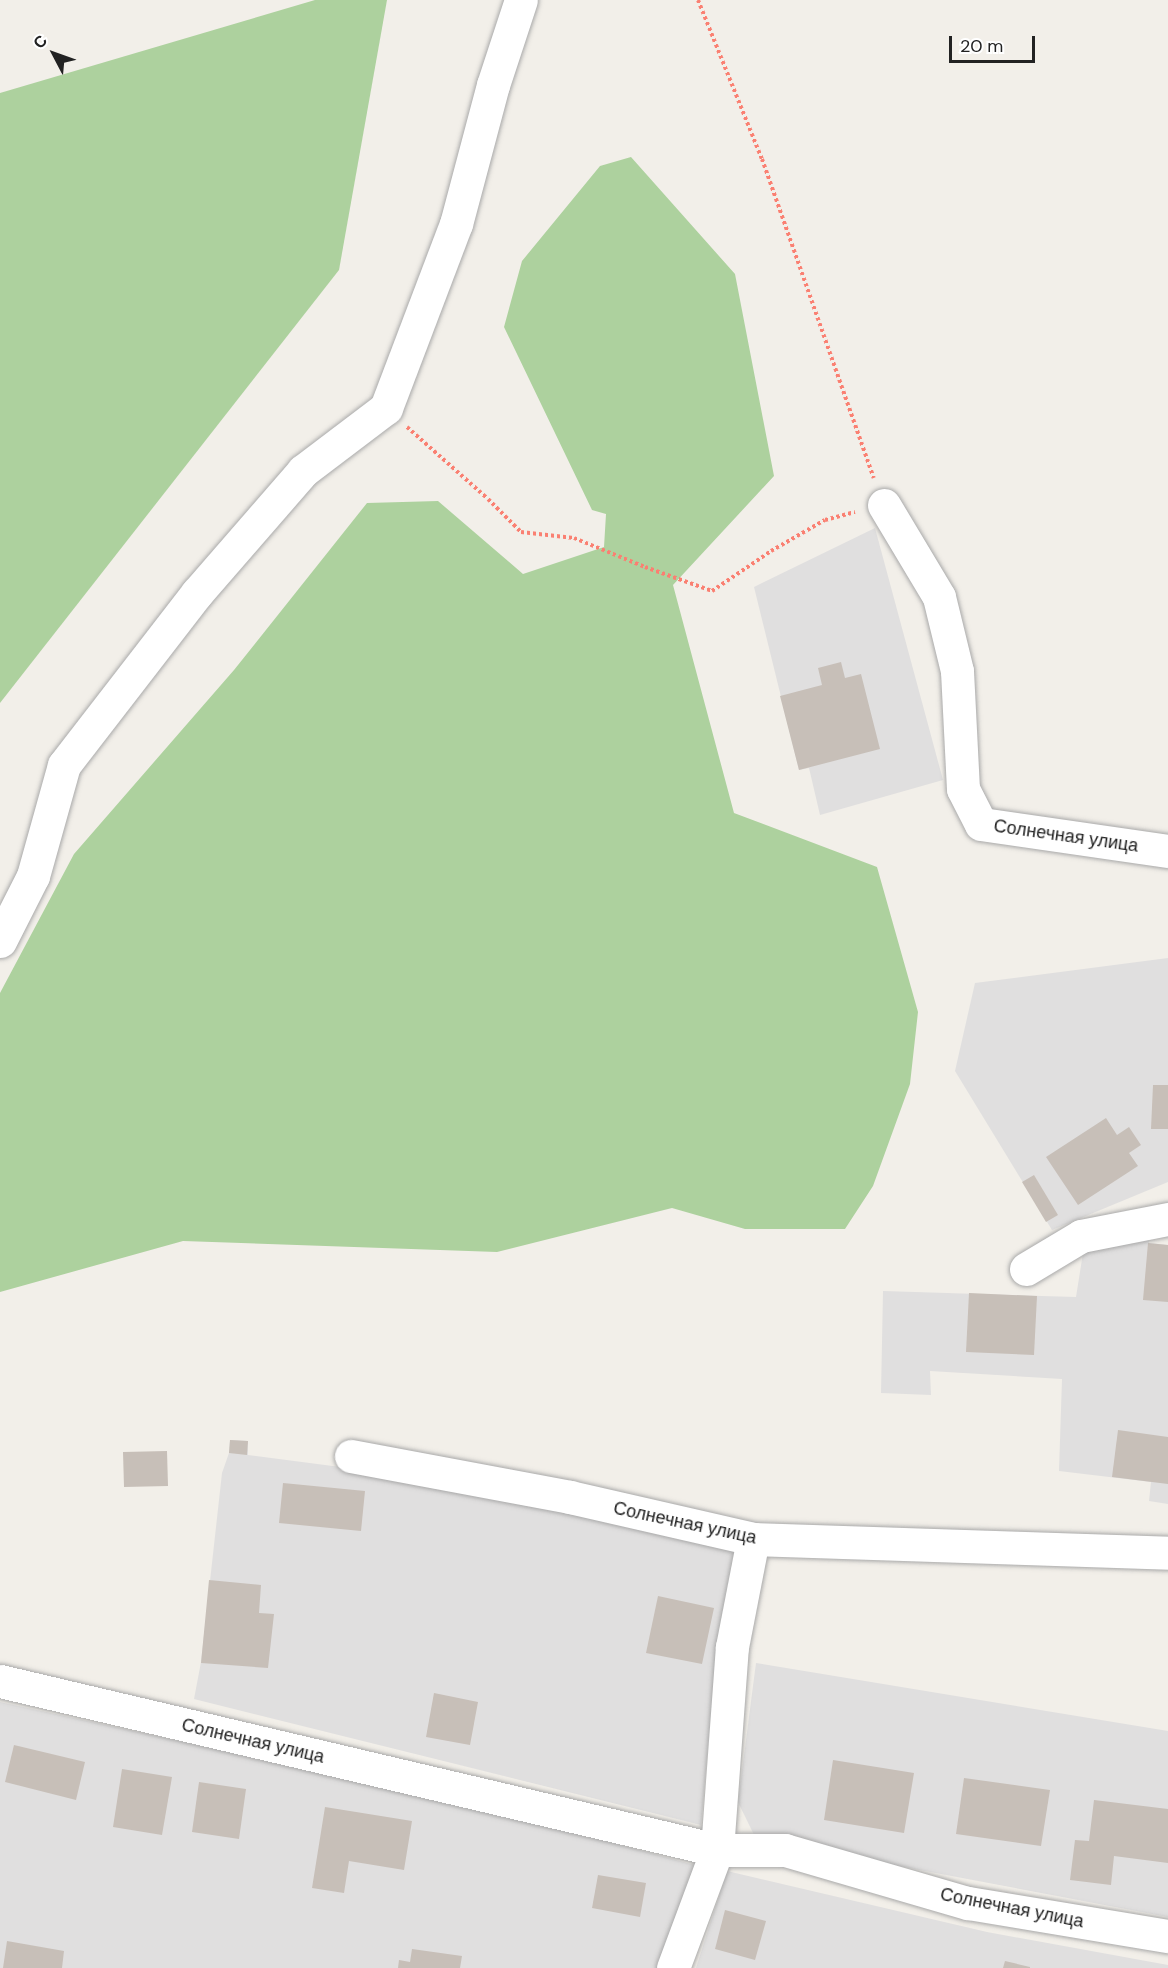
<!DOCTYPE html>
<meta charset="utf-8">
<style>
body{margin:0}
#map{position:relative;width:1168px;height:1968px;overflow:hidden;background:#f2efe9;font-family:"DM Sans",sans-serif}
div>[style]{position:absolute}
.residential>*{inset:0;background:#e0dfdf}
.forest>*{inset:0;background:#add19e}
.building>*{inset:0;background:#c7bfb8}
.path>*{height:4px;margin-top:-2px;transform-origin:0;background:repeating-linear-gradient(90deg,#fa8072 0 3px,transparent 0 6px)}
.roads{filter:drop-shadow(0 0 2px #a9a9a9) drop-shadow(0 0 2px #a9a9a9)}
.minor>*{height:33px;margin:-16.5px;padding:0 16.5px;transform-origin:16.5px;border-radius:16.5px;background:#fff}
span{translate:-50% -50%;white-space:nowrap;text-align:center;line-height:1.15;-webkit-text-stroke:4.5px #fff;paint-order:stroke}
.street-label{font-size:18px;color:#222}
.north{position:absolute;left:24px;top:24px;width:60px;height:60px;-webkit-text-stroke:4px #fff;paint-order:stroke;rotate:311deg;font-size:16px;font-weight:700;line-height:24px;text-align:center;color:#222}
.north::after{content:'';display:block;margin:auto;width:21px;height:27px;background:#222;clip-path:polygon(50% 0,100% 100%,50% 72%,0 100%)}
.scale{position:absolute;left:949px;top:36px;width:86px;height:27px;box-sizing:border-box;border:3px solid #222;border-top:0;padding-left:8px;font-size:18px;line-height:21px;white-space:nowrap;color:#222;-webkit-text-stroke:4px #fff;paint-order:stroke}
</style>
<div id="map">
<div class="residential">
<div style="clip-path:polygon(875px 528px,943px 780px,820px 815px,809px 768px,799px 770px,754px 587px)"></div>
<div style="clip-path:polygon(1168px 958px,1168px 1182px,1052px 1230px,955px 1071px,975px 983px)"></div>
<div style="clip-path:polygon(1149px 1231px,1149px 1243px,1168px 1245px,1168px 1504px,1149px 1501px,1151px 1482px,1059px 1471px,1062px 1379px,930px 1371px,931px 1395px,881px 1393px,883px 1291px,1076px 1297px,1083px 1253px,1096px 1239px)"></div>
<div style="clip-path:polygon(230px 1440px,248px 1441px,248px 1455px,394px 1474px,735px 1545px,715px 1669px,701px 1825px,194px 1699px,201px 1662px,222px 1473px,229px 1453px)"></div>
<div style="clip-path:polygon(756px 1663px,1168px 1731px,1168px 1917px,756px 1839px,738px 1802px)"></div>
<div style="clip-path:polygon(0 1702px,474px 1805px,698px 1866px,659px 1968px,0 1968px)"></div>
<div style="clip-path:polygon(727px 1871px,987px 1932px,1168px 1965px,1168px 1968px,696px 1968px)"></div>
</div>
<div class="forest">
<div style="clip-path:polygon(315px 0,387px 0,339px 270px,0 703px,0 93px)"></div>
<div style="clip-path:polygon(631px 157px,735px 274px,774px 476px,673px 585px,734px 813px,877px 867px,918px 1012px,910px 1084px,873px 1186px,845px 1229px,745px 1229px,672px 1208px,497px 1252px,183px 1241px,0 1292px,0 993px,74px 854px,234px 670px,367px 503px,438px 501px,523px 574px,604px 547px,606px 514px,592px 510px,504px 327px,522px 261px,600px 166px)"></div>
</div>
<div class="building">
<div style="clip-path:polygon(841px 662px,845px 678px,861px 674px,880px 749px,799px 770px,780px 696px,822px 685px,818px 668px)"></div>
<div style="clip-path:polygon(1153px 1085px,1168px 1085px,1168px 1129px,1151px 1129px)"></div>
<div style="clip-path:polygon(1106px 1118px,1117px 1135px,1129px 1127px,1141px 1145px,1129px 1153px,1138px 1166px,1078px 1205px,1046px 1157px)"></div>
<div style="clip-path:polygon(1034px 1175px,1058px 1215px,1046px 1222px,1022px 1182px)"></div>
<div style="clip-path:polygon(1148px 1243px,1168px 1245px,1168px 1302px,1143px 1300px)"></div>
<div style="clip-path:polygon(969px 1293px,1037px 1296px,1034px 1355px,966px 1352px)"></div>
<div style="clip-path:polygon(1118px 1430px,1168px 1437px,1168px 1484px,1112px 1477px)"></div>
<div style="clip-path:polygon(230px 1440px,248px 1441px,247px 1455px,229px 1453px)"></div>
<div style="clip-path:polygon(167px 1451px,168px 1486px,124px 1487px,123px 1452px)"></div>
<div style="clip-path:polygon(283px 1483px,365px 1491px,361px 1531px,279px 1523px)"></div>
<div style="clip-path:polygon(209px 1580px,261px 1585px,259px 1613px,274px 1614px,268px 1668px,201px 1663px)"></div>
<div style="clip-path:polygon(658px 1596px,714px 1608px,702px 1664px,646px 1653px)"></div>
<div style="clip-path:polygon(434px 1693px,478px 1702px,470px 1745px,426px 1737px)"></div>
<div style="clip-path:polygon(14px 1745px,85px 1762px,76px 1800px,5px 1782px)"></div>
<div style="clip-path:polygon(833px 1760px,914px 1773px,904px 1833px,824px 1820px)"></div>
<div style="clip-path:polygon(122px 1769px,172px 1777px,162px 1835px,113px 1827px)"></div>
<div style="clip-path:polygon(964px 1778px,1050px 1790px,1041px 1846px,956px 1834px)"></div>
<div style="clip-path:polygon(199px 1782px,246px 1789px,239px 1839px,192px 1832px)"></div>
<div style="clip-path:polygon(1094px 1800px,1168px 1809px,1168px 1863px,1114px 1856px,1111px 1885px,1070px 1880px,1075px 1840px,1089px 1841px)"></div>
<div style="clip-path:polygon(325px 1807px,412px 1821px,404px 1870px,349px 1861px,344px 1893px,312px 1888px)"></div>
<div style="clip-path:polygon(598px 1875px,646px 1883px,640px 1917px,592px 1908px)"></div>
<div style="clip-path:polygon(725px 1910px,766px 1921px,755px 1960px,715px 1949px)"></div>
<div style="clip-path:polygon(7px 1941px,64px 1951px,62px 1968px,3px 1968px)"></div>
<div style="clip-path:polygon(412px 1949px,462px 1956px,460px 1968px,398px 1968px,399px 1960px,410px 1962px)"></div>
<div style="clip-path:polygon(1005px 1961px,1030px 1967px,1030px 1968px,1003px 1968px)"></div>
</div>
<div class="path">
<div style="left:698px;top:0;width:171px;rotate:68.1deg"></div>
<div style="left:762px;top:159px;width:338px;rotate:70.7deg"></div>
<div style="left:407px;top:427px;width:108px;rotate:41.6deg"></div>
<div style="left:488px;top:499px;width:47px;rotate:45deg"></div>
<div style="left:521px;top:532px;width:53px;rotate:6.5deg"></div>
<div style="left:574px;top:538px;width:77px;rotate:22.2deg"></div>
<div style="left:645px;top:567px;width:71px;rotate:19.7deg"></div>
<div style="left:712px;top:591px;width:71px;rotate:-34.1deg"></div>
<div style="left:771px;top:551px;width:62px;rotate:-29.9deg"></div>
<div style="left:825px;top:520px;width:31px;rotate:-15deg"></div>
</div>
<div class="roads">
<div class="minor">
<div style="left:884px;top:505px;width:107px;rotate:59.1deg"></div>
<div style="left:939px;top:597px;width:76px;rotate:76.3deg"></div>
<div style="left:957px;top:671px;width:118px;rotate:87.1deg"></div>
<div style="left:963px;top:789px;width:39px;rotate:63deg"></div>
<div style="left:981px;top:824px;width:189px;rotate:8.2deg"></div>
<div style="left:0;top:941px;width:73px;rotate:-63.1deg"></div>
<div style="left:33px;top:876px;width:115px;rotate:-74.4deg"></div>
<div style="left:64px;top:765px;width:217px;rotate:-52.3deg"></div>
<div style="left:197px;top:593px;width:162px;rotate:-49deg"></div>
<div style="left:303px;top:471px;width:104px;rotate:-37.2deg"></div>
<div style="left:386px;top:408px;width:197px;rotate:-69.2deg"></div>
<div style="left:456px;top:224px;width:144px;rotate:-75.1deg"></div>
<div style="left:493px;top:85px;width:89px;rotate:-71.8deg"></div>
<div style="left:1026px;top:1269px;width:64px;rotate:-31deg"></div>
<div style="left:1081px;top:1236px;width:89px;rotate:-11.1deg"></div>
<div style="left:351px;top:1456px;width:223px;rotate:10.6deg"></div>
<div style="left:570px;top:1497px;width:188px;rotate:12.9deg"></div>
<div style="left:753px;top:1539px;width:415px;rotate:1.9deg"></div>
<div style="left:0;top:1681px;width:737px;rotate:13.26deg"></div>
<div style="left:717px;top:1850px;width:68px"></div>
<div style="left:785px;top:1850px;width:191px;rotate:16.2deg"></div>
<div style="left:968px;top:1903px;width:203px;rotate:9.4deg"></div>
<div style="left:673px;top:1968px;width:126px;rotate:-69.6deg"></div>
<div style="left:717px;top:1850px;width:204px;rotate:-85.8deg"></div>
<div style="left:732px;top:1647px;width:110px;rotate:-79deg"></div>
</div>
</div>
<div class="street-label">
<span style="left:1066px;top:836px;rotate:8deg">Солнечная улица</span>
<span style="left:685px;top:1523px;rotate:12deg">Солнечная улица</span>
<span style="left:253px;top:1741px;rotate:13deg">Солнечная улица</span>
<span style="left:1012px;top:1908px;rotate:11deg">Солнечная улица</span>
</div>
<div class="north">С</div>
<div class="scale">20 m</div>
</div>
